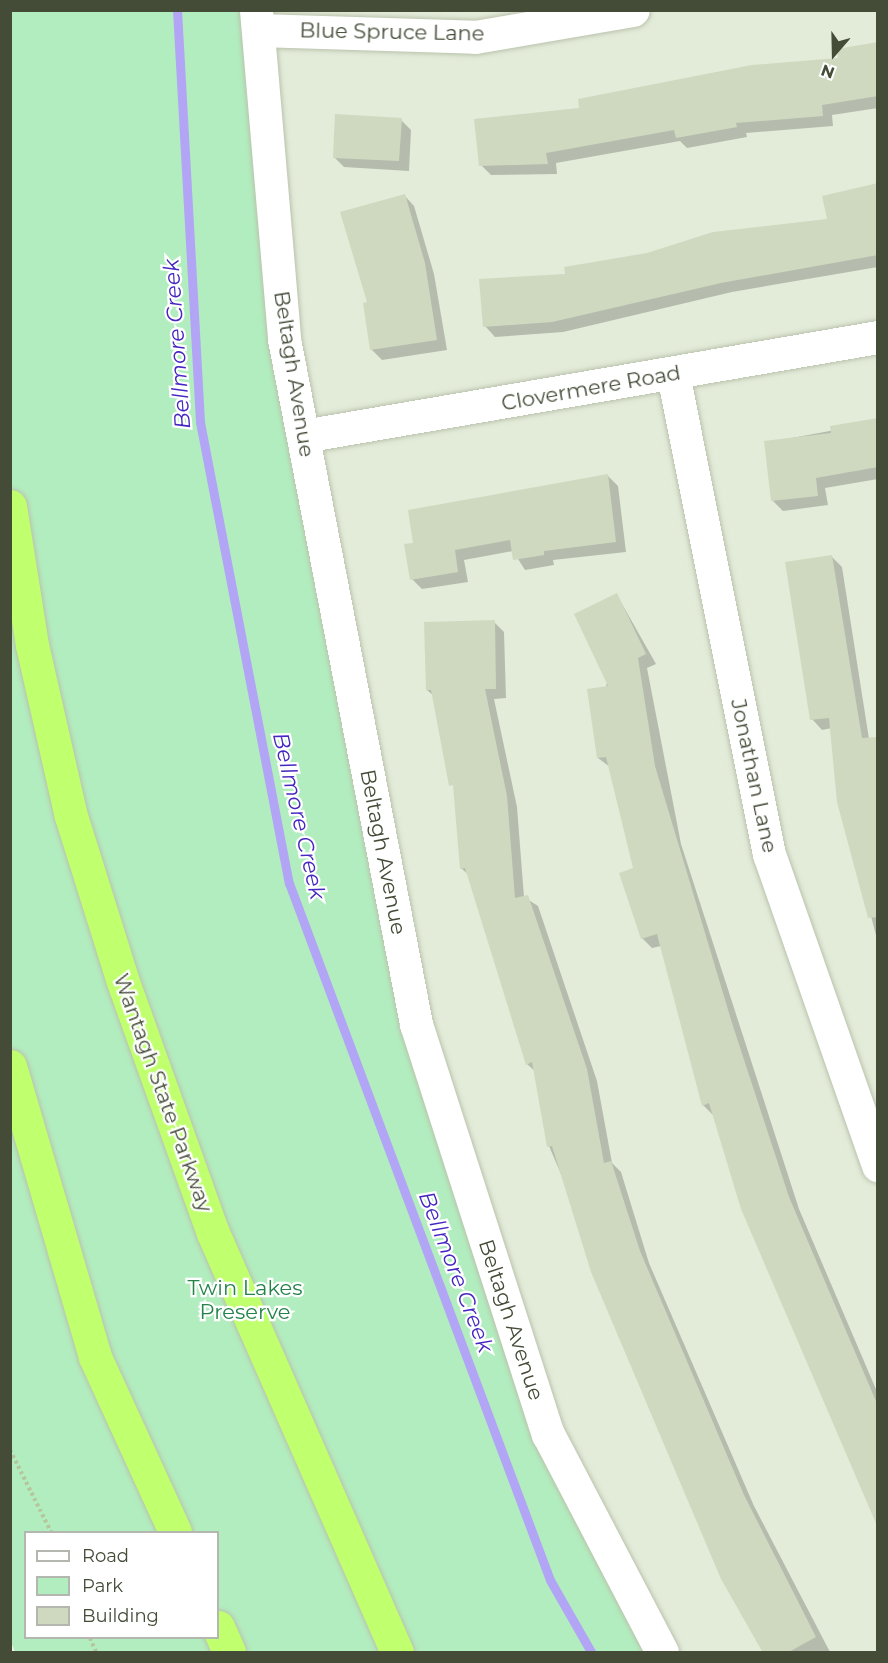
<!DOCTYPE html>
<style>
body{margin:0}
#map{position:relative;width:888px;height:1663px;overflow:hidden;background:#f1f6eb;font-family:Montserrat,sans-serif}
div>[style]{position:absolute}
.residential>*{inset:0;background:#e3ebd9}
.green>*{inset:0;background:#b2edbf}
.shadow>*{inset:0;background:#0003}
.stream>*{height:9px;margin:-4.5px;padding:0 4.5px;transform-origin:4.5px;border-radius:4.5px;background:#b3a5f6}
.building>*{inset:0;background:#cfd9c0}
.path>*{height:4px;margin-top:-2px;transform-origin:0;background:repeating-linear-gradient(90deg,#b5c69d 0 3px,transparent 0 6px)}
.roads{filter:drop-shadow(0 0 2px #bac3ad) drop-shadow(0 0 2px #bac3ad)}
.minor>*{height:33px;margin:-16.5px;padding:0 16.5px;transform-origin:16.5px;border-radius:16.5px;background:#fff}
.highway>*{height:33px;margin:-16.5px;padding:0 16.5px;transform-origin:16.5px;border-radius:16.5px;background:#c0ff6e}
span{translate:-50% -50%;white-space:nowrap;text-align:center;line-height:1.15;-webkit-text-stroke:4.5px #fff;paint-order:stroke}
.street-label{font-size:21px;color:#444c38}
.park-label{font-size:21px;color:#25834a}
.water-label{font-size:22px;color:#4527c1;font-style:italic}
.frame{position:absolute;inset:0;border:12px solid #444c38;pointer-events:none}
.legend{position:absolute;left:24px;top:1531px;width:195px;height:108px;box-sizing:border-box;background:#fff;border:2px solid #b4b7af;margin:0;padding:8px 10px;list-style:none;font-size:18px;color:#444c38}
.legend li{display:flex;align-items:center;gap:12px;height:30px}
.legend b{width:30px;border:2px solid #b4b7af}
.north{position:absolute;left:804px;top:24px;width:60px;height:60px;-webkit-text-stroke:4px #fff;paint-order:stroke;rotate:200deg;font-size:16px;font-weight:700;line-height:24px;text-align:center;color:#444c38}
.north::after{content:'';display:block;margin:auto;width:21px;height:27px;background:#444c38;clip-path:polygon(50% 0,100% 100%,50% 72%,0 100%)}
</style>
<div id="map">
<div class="residential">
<div style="clip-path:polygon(256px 11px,877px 11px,877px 1652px,662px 1652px,548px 1434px,416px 1024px,303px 436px)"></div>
</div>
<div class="green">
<div style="clip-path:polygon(evenodd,10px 11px,256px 11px,284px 339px,416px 1024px,548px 1434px,662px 1652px,15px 1652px,11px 1642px,10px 11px,26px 1532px,218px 1532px,218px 1638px,26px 1638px,26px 1532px)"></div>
</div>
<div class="shadow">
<div style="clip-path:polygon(878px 44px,878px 108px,832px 115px,833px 126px,746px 133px,747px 137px,687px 148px,680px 141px,556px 163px,557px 174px,491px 175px,481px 165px,581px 109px,840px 59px)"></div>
<div style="clip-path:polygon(401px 120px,411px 130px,409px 171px,344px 167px,334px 157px)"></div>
<div style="clip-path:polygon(878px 184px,878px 267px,732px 292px,563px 332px,495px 337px,485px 326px,567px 275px,829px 220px)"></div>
<div style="clip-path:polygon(404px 195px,414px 206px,434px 274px,447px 350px,382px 360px,372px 350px,369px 303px)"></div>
<div style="clip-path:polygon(878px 422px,878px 479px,825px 488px,828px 505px,783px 511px,773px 501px,765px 443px)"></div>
<div style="clip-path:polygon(608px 476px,618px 486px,626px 552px,553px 560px,554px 565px,525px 570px,513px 551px,464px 560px,468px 582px,422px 589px,412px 579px,415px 544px)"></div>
<div style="clip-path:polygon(832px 557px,842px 567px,869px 739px,878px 738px,878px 943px,841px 801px,832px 728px,822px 730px,812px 719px)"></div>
<div style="clip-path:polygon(617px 595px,656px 664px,647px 668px,681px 844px,799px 1209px,878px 1394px,878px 1523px,713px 1115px,703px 1105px,661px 946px,652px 948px,642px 938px,635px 869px,610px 767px,598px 758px)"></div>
<div style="clip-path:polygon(494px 622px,504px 632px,506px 698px,494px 699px,517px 807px,524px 897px,538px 906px,597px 1081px,612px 1163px,621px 1172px,649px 1263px,754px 1506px,830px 1652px,765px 1652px,549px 1146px,536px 1072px,527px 1064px,470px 876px,461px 868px,455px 790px,434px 696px,427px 690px)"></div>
</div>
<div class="stream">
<div style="left:177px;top:10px;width:413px;rotate:86.8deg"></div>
<div style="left:200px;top:422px;width:470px;rotate:79.1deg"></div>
<div style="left:289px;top:883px;width:744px;rotate:69.47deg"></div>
<div style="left:550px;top:1580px;width:83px;rotate:60.3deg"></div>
</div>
<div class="building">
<div style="clip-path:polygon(878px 42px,878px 96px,822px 105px,823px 116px,736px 123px,737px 127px,676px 138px,674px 130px,546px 153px,548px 164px,479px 166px,474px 119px,579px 108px,578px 99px,752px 65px,838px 58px,837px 49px)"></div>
<div style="clip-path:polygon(335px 114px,402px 118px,399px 161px,333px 158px)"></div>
<div style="clip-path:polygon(878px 183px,878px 255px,721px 283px,552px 322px,483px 327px,479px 279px,565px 274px,564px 267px,647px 253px,713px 232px,827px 219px,822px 196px)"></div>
<div style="clip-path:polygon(405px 194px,425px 263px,437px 340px,370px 350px,363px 303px,367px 302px,340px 212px)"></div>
<div style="clip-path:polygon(878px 418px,878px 467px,816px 478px,818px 496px,771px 501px,764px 441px,831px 433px,830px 426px)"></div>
<div style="clip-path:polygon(608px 474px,616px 542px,544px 551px,544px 555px,513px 560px,510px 540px,455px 550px,458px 572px,410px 580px,404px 544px,413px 543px,408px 510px)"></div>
<div style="clip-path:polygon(832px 555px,862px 738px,878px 737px,878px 917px,868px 918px,837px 802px,829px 718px,810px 720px,785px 562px)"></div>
<div style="clip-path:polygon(617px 593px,646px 654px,638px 658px,655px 766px,732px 1023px,789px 1197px,878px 1406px,878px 1528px,741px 1209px,709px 1103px,702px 1106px,657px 934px,641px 939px,619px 873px,633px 868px,606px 757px,597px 758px,587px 689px,608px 686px,574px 614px)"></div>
<div style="clip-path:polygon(495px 620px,496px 689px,485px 689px,507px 796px,515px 898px,528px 895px,587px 1069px,604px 1163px,611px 1161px,640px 1251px,744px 1495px,816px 1637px,787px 1653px,763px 1653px,721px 1579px,591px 1272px,552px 1146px,547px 1147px,532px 1062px,526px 1065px,465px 868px,460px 869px,453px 785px,449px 786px,431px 690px,426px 690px,424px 622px)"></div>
</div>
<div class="path">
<div style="left:10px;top:1450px;width:92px;rotate:63.4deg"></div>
<div style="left:90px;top:1638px;width:15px;rotate:67deg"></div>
</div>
<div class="roads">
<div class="minor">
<div style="left:256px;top:10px;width:330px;rotate:85.1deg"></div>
<div style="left:284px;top:339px;width:698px;rotate:79.09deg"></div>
<div style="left:416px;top:1024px;width:431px;rotate:72.2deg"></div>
<div style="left:548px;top:1434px;width:246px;rotate:62.4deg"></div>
<div style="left:258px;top:30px;width:217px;rotate:1.8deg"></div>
<div style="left:475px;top:37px;width:160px;rotate:-9.7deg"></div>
<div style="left:673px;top:374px;width:490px;rotate:78.7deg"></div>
<div style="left:769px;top:854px;width:330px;rotate:70.7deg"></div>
<div style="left:303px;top:436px;width:583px;rotate:-9.77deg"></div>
</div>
<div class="highway">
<div style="left:10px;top:506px;width:141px;rotate:81deg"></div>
<div style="left:32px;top:645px;width:175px;rotate:77.2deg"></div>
<div style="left:71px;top:816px;width:171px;rotate:72.6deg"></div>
<div style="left:122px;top:979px;width:270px;rotate:70.3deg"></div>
<div style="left:213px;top:1233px;width:458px;rotate:66.3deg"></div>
<div style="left:10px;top:1066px;width:303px;rotate:73.7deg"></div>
<div style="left:95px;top:1357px;width:192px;rotate:65.4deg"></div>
<div style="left:218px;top:1627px;width:27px;rotate:66deg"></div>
</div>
</div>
<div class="street-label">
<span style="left:392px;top:32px;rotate:1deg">Blue Spruce Lane</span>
<span style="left:294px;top:374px;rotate:81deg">Beltagh Avenue</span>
<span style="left:591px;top:388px;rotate:-10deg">Clovermere Road</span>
<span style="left:754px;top:776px;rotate:78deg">Jonathan Lane</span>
<span style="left:383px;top:852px;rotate:79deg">Beltagh Avenue</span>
<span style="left:163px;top:1093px;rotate:70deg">Wantagh State Parkway</span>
<span style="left:511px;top:1320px;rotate:72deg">Beltagh Avenue</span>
</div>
<div class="park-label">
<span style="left:245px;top:1300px">Twin Lakes<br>Preserve</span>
</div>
<div class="water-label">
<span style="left:177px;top:344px;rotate:-94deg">Bellmore Creek</span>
<span style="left:299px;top:816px;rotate:77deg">Bellmore Creek</span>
<span style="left:456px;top:1272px;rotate:69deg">Bellmore Creek</span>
</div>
<div class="frame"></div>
<ul class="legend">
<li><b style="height:8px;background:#fff"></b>Road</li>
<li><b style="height:16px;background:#b2edbf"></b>Park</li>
<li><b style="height:16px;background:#cfd9c0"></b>Building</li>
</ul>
<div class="north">N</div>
</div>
